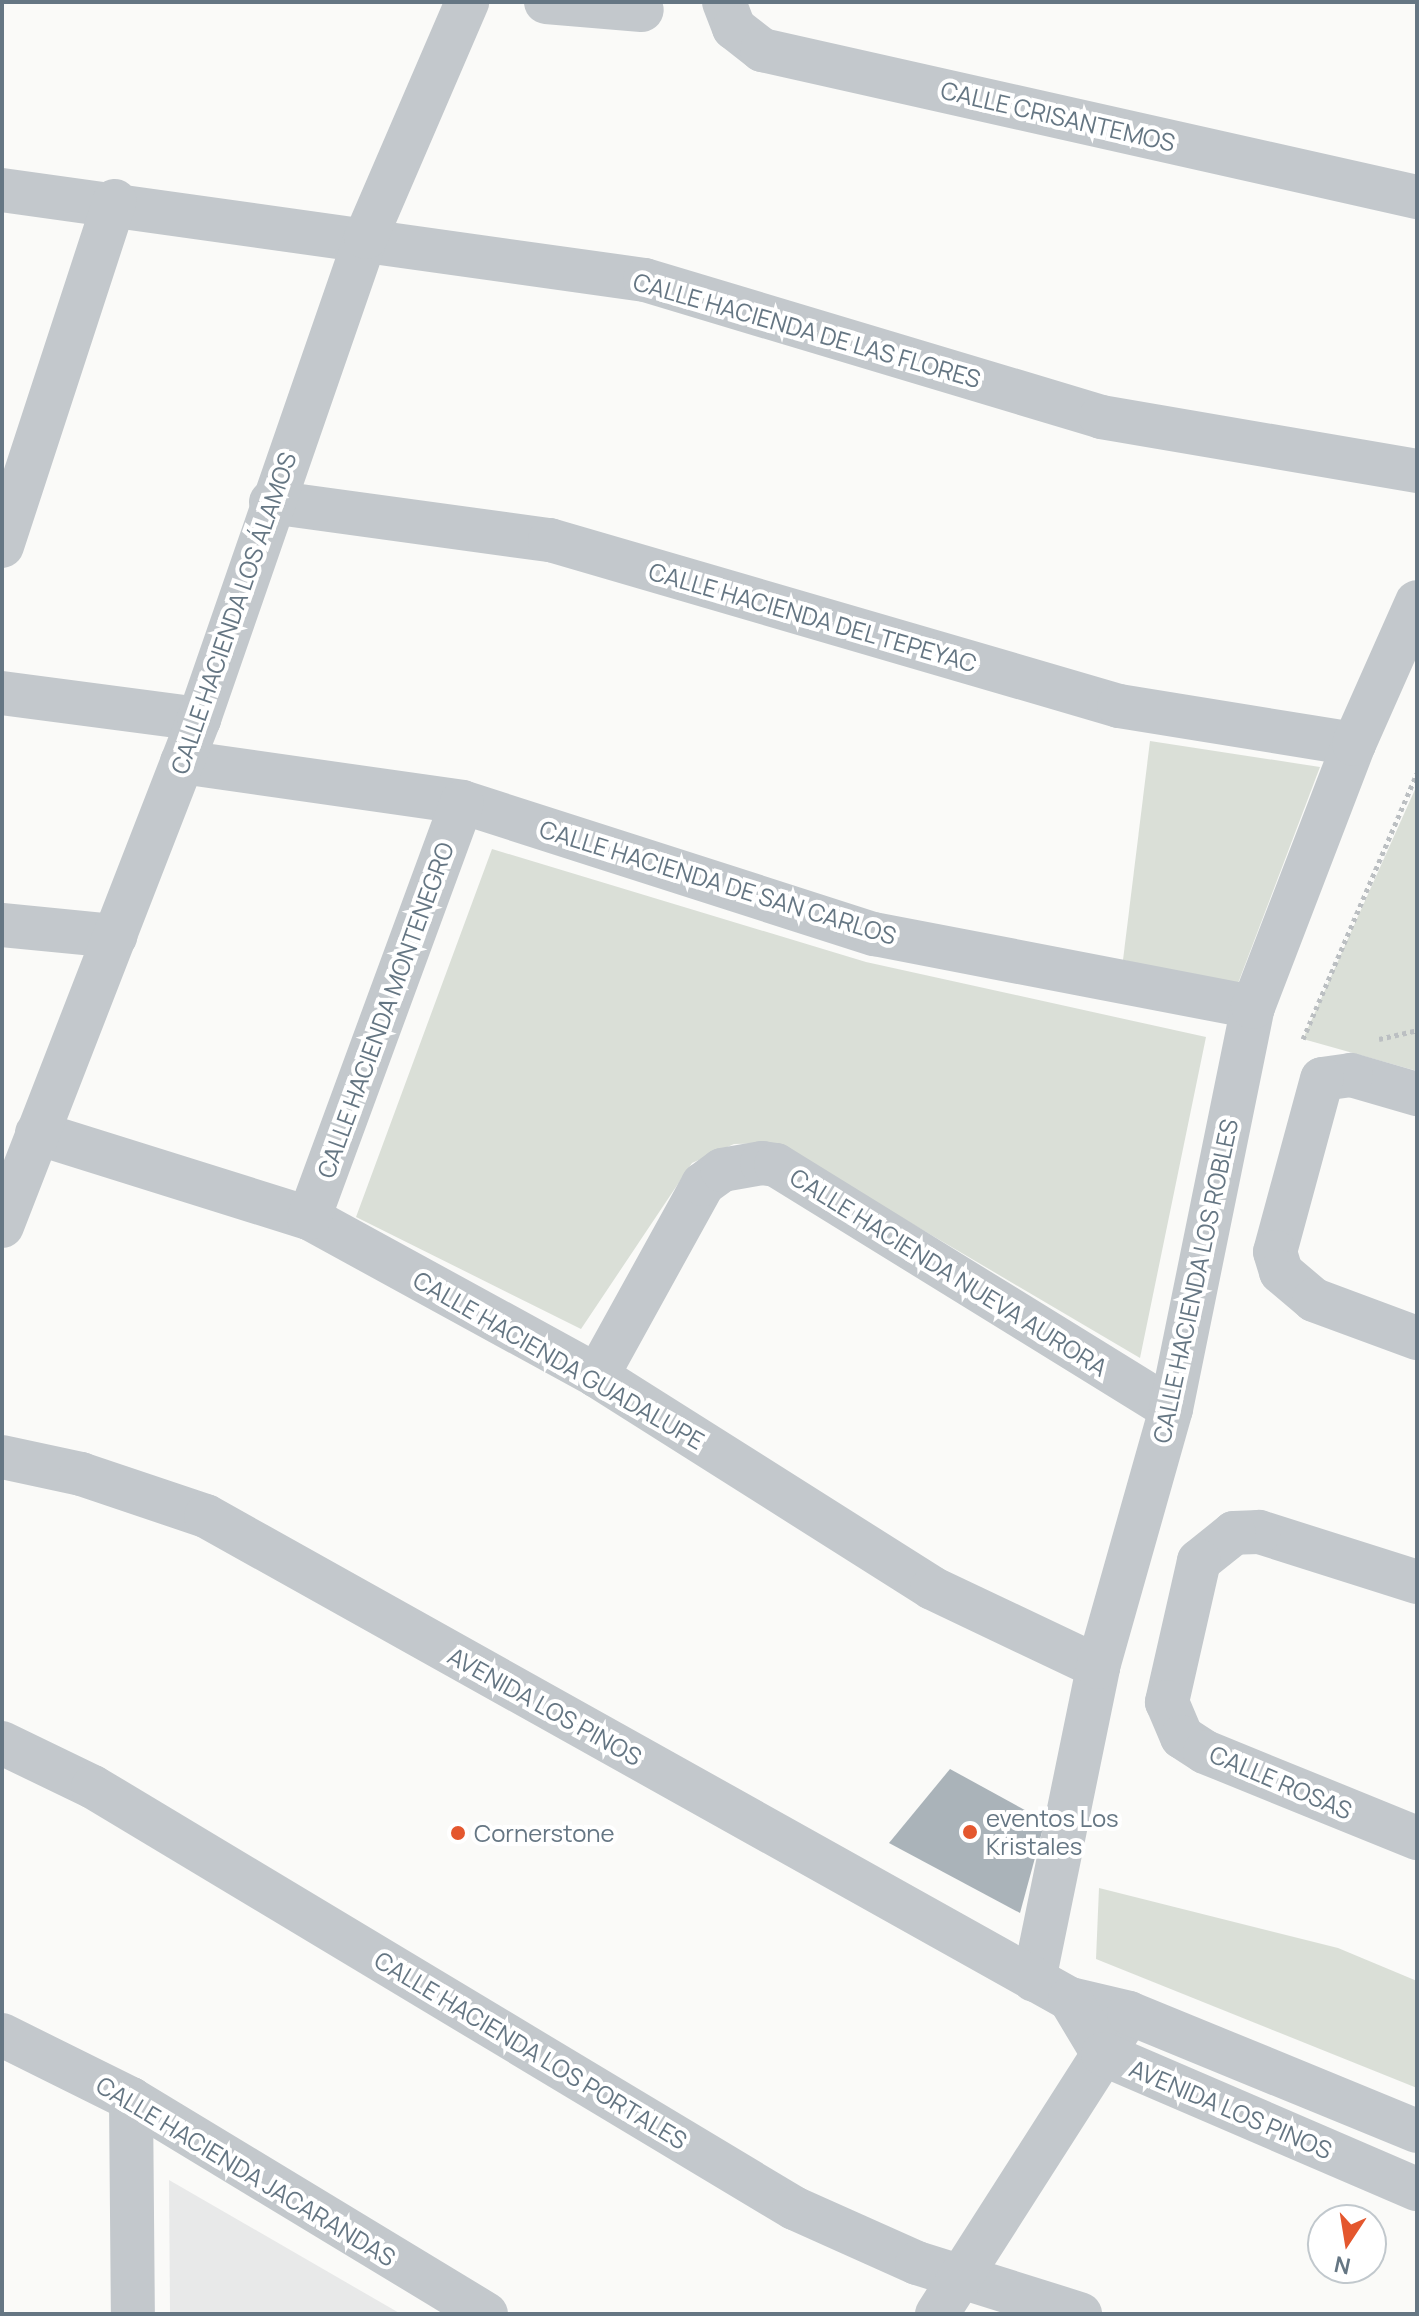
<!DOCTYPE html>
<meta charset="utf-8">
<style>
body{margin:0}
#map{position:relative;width:1419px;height:2316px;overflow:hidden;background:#fafaf8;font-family:Manrope,sans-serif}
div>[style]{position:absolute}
.built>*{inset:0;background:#e8e9e9}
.green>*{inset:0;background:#dadfd7}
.building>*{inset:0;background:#aab3b9}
.path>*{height:5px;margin-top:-2.5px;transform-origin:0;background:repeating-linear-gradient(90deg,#bbbfc2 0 4px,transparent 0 8px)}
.minor>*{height:44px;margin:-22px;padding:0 22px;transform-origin:22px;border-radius:22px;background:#c3c8cc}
.tertiary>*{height:44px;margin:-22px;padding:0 22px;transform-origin:22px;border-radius:22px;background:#c3c8cc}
.dots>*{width:22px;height:22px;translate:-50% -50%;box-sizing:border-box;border:4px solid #fff;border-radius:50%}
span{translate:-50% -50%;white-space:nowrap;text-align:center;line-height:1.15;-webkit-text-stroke:8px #fff;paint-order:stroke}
.street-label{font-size:24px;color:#657683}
.poi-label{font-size:24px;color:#657683}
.left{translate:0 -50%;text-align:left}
.frame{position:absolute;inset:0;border:4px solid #657683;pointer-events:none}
.north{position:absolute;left:1307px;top:2204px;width:80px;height:80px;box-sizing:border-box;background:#fff;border:2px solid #c1c8cd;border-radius:50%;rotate:192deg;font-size:22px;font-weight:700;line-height:32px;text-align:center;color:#657683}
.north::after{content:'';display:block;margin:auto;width:28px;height:36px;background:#e4572e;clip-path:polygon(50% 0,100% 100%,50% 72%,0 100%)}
</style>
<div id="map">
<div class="built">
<div style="clip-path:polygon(169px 2180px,401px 2314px,170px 2314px)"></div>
</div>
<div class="green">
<div style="clip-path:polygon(1150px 741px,1320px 767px,1237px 986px,1123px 960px)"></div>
<div style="clip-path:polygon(1417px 785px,1417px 1071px,1303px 1039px)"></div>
<div style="clip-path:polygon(492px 849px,866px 962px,1206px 1037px,1140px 1358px,775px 1143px,734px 1144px,692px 1163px,581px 1329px,356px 1217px)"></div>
<div style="clip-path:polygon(1099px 1888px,1338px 1948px,1417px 1981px,1417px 2088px,1096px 1959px)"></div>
</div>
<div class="building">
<div style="clip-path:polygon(950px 1769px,1045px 1821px,1020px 1913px,889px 1843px)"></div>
</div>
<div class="path">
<div style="left:1303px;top:1039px;width:289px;rotate:-66.8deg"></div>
<div style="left:1379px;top:1039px;width:39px;rotate:-13deg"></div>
</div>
<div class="minor">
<div style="left:546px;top:2px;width:96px;rotate:4.8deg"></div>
<div style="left:724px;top:2px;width:28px;rotate:69deg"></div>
<div style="left:734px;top:28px;width:36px;rotate:38deg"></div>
<div style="left:762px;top:50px;width:671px;rotate:12.65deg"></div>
<div style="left:2px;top:190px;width:649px;rotate:7.97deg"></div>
<div style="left:645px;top:280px;width:476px;rotate:16.7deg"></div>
<div style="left:1101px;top:417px;width:321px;rotate:9.7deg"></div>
<div style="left:271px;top:502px;width:282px;rotate:7.8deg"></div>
<div style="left:550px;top:540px;width:593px;rotate:16.26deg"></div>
<div style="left:1119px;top:706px;width:238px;rotate:9.2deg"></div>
<div style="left:2px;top:546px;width:363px;rotate:-71.9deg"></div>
<div style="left:2px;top:693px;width:199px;rotate:7.5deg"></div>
<div style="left:182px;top:762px;width:283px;rotate:8.1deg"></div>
<div style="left:462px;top:802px;width:433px;rotate:17.8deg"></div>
<div style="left:874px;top:934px;width:386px;rotate:10.9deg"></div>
<div style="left:2px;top:925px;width:114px;rotate:5.6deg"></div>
<div style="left:1417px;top:1094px;width:69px;rotate:-163.9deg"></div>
<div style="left:1351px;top:1075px;width:29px;rotate:172deg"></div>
<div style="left:1322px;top:1079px;width:179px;rotate:105.2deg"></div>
<div style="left:1275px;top:1252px;width:21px;rotate:73deg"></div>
<div style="left:1281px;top:1272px;width:43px;rotate:40.3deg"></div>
<div style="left:1314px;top:1300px;width:110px;rotate:20.3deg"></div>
<div style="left:37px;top:1133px;width:285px;rotate:17.4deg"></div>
<div style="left:309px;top:1218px;width:328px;rotate:28.7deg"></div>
<div style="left:597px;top:1376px;width:396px;rotate:32.3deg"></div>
<div style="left:932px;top:1588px;width:184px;rotate:25.4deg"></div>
<div style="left:309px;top:1218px;width:443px;rotate:-69.8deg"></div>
<div style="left:2px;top:1226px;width:544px;rotate:-68.77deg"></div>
<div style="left:199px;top:719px;width:510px;rotate:-70.89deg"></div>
<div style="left:366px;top:237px;width:256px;rotate:-66.7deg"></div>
<div style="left:597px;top:1376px;width:219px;rotate:-61.1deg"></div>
<div style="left:703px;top:1184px;width:24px;rotate:-36deg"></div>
<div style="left:722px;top:1170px;width:41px;rotate:-9.9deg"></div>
<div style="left:762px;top:1163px;width:14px;rotate:8deg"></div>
<div style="left:776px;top:1165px;width:464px;rotate:31.7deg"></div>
<div style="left:1417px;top:1582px;width:166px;rotate:-162.4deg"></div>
<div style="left:1259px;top:1532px;width:25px;rotate:178deg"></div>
<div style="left:1234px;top:1533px;width:45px;rotate:141.3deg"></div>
<div style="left:1199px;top:1561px;width:145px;rotate:102.8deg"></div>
<div style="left:1167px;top:1702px;width:38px;rotate:67deg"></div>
<div style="left:1182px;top:1737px;width:27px;rotate:33deg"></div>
<div style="left:1205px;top:1752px;width:229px;rotate:22.1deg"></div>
<div style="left:2px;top:1743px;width:101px;rotate:25.8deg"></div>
<div style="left:93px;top:1787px;width:818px;rotate:30.99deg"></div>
<div style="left:794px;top:2208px;width:135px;rotate:24.1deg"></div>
<div style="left:917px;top:2263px;width:171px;rotate:17.4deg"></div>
<div style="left:1034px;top:1980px;width:319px;rotate:-78.4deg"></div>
<div style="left:1098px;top:1667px;width:268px;rotate:-74.2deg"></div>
<div style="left:1171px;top:1409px;width:410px;rotate:-78.5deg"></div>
<div style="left:1253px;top:1007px;width:282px;rotate:-69deg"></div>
<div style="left:1354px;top:744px;width:155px;rotate:-66.1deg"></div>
<div style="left:2px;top:2035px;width:144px;rotate:26.4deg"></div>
<div style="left:131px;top:2099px;width:415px;rotate:31.2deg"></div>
<div style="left:131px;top:2099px;width:215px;rotate:89.5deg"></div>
<div style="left:937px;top:2314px;width:347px;rotate:-57.4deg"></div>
</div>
<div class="tertiary">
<div style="left:2px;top:1457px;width:81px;rotate:12.1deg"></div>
<div style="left:81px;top:1474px;width:132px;rotate:18.6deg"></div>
<div style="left:206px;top:1516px;width:990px;rotate:29.21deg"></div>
<div style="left:1070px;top:1999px;width:61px;rotate:13.3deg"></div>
<div style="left:1129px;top:2013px;width:311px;rotate:22.3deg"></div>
<div style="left:1070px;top:1999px;width:64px;rotate:59deg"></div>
<div style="left:1103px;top:2054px;width:342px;rotate:23.3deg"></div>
</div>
<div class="dots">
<div style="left:970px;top:1832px;background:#e4572e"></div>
<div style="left:458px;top:1833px;background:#e4572e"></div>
</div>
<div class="street-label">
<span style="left:1058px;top:116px;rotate:13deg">CALLE CRISANTEMOS</span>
<span style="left:807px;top:330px;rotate:16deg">CALLE HACIENDA DE LAS FLORES</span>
<span style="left:233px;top:613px;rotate:-71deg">CALLE HACIENDA LOS ÁLAMOS</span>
<span style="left:813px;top:617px;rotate:16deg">CALLE HACIENDA DEL TEPEYAC</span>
<span style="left:718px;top:882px;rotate:17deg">CALLE HACIENDA DE SAN CARLOS</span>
<span style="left:385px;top:1010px;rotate:-70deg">CALLE HACIENDA MONTENEGRO</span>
<span style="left:949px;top:1272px;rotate:32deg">CALLE HACIENDA NUEVA AURORA</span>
<span style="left:1195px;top:1281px;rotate:-78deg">CALLE HACIENDA LOS ROBLES</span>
<span style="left:559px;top:1360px;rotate:30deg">CALLE HACIENDA GUADALUPE</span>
<span style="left:545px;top:1706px;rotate:29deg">AVENIDA LOS PINOS</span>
<span style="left:1281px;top:1782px;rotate:23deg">CALLE ROSAS</span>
<span style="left:531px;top:2050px;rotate:31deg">CALLE HACIENDA LOS PORTALES</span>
<span style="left:1231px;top:2109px;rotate:23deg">AVENIDA LOS PINOS</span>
<span style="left:246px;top:2171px;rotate:31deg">CALLE HACIENDA JACARANDAS</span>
</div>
<div class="poi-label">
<span class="left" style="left:986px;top:1832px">eventos Los<br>Kristales</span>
<span class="left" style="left:474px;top:1833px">Cornerstone</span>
</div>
<div class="frame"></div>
<div class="north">N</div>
</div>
